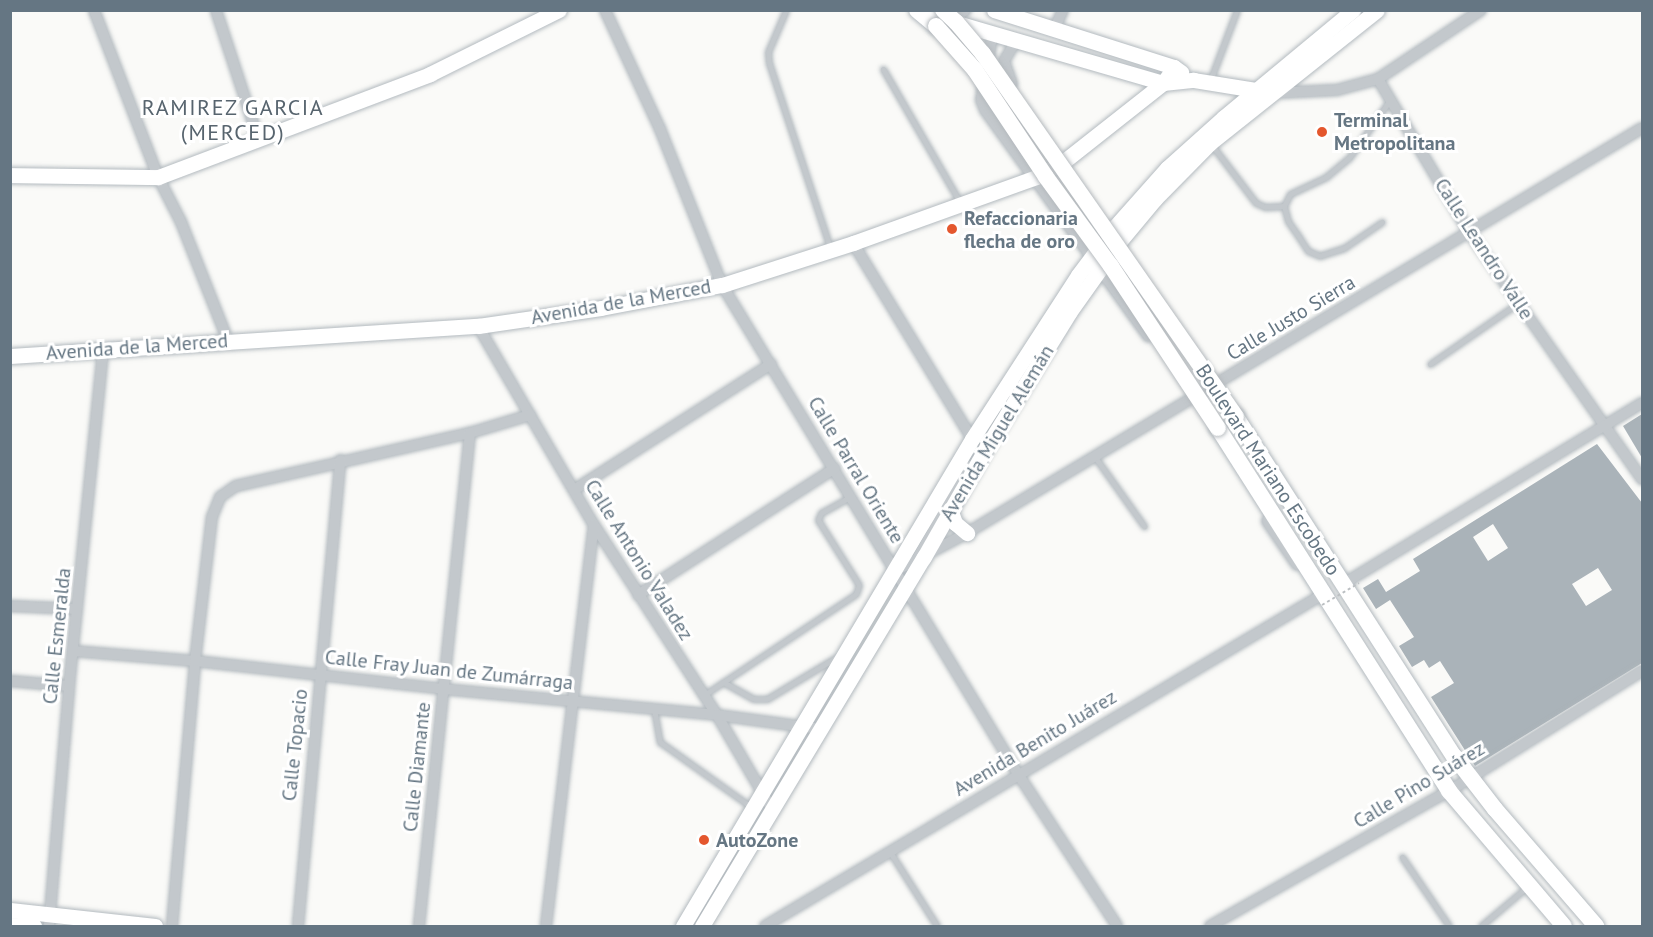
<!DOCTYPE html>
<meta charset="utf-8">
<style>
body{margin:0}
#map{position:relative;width:1653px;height:937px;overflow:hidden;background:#fafaf8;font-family:"PT Sans",sans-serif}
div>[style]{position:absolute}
.building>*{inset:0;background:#aab3b9}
.roads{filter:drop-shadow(0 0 2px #b3babf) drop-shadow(0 0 2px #b3babf)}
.lane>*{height:5px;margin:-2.5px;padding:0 2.5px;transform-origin:2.5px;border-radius:2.5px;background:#c3c8cc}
.street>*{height:10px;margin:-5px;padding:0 5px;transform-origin:5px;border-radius:5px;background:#c3c8cc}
.secondary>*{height:15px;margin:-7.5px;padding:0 7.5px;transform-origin:7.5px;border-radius:7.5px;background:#fff}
.primary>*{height:16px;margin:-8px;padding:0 8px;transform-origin:8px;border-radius:8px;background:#fff}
.path-bridge>*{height:2px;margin-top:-1px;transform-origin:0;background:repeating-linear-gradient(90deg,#bbbfc2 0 3px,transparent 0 6px)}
.bridges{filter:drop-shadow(0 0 2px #b5babe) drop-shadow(0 0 2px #b5babe)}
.primary-bridge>*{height:16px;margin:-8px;padding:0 8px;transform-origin:8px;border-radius:8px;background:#fff}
.dots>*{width:16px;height:16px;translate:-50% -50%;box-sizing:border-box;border:3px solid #fff;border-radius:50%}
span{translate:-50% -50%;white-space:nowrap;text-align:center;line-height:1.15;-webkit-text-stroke:6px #fff;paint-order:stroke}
.poi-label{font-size:20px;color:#657683;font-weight:700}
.left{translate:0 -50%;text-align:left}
.street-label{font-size:20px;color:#657683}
.quarter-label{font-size:22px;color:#57646e;letter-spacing:1.5px}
.frame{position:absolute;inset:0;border:12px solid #657683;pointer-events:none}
</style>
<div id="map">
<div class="building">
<div style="clip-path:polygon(1642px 414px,1642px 458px,1623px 426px)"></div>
<div style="clip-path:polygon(evenodd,1597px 444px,1642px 503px,1642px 663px,1475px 766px,1431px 697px,1454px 683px,1440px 661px,1429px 668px,1424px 660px,1412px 667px,1399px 646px,1414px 637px,1390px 600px,1376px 609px,1363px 588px,1378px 579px,1386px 592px,1420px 571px,1413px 559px,1597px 444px,1493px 524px,1508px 548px,1488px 561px,1473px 537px,1493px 524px,1597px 444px,1598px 568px,1612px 590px,1586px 606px,1572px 584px,1598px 568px)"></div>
</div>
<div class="roads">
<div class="lane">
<div style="left:786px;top:10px;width:46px;rotate:113.2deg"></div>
<div style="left:768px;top:52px;width:11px;rotate:85deg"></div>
<div style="left:769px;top:63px;width:197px;rotate:71.7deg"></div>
<div style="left:883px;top:69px;width:156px;rotate:60deg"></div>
<div style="left:1210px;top:81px;width:76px;rotate:-69.2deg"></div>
<div style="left:1211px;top:144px;width:74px;rotate:52.7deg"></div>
<div style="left:1256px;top:203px;width:10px;rotate:24deg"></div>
<div style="left:1265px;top:207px;width:19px;rotate:-3deg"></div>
<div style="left:1382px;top:222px;width:46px;rotate:145.6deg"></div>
<div style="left:1344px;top:248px;width:25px;rotate:162deg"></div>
<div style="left:1320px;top:256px;width:13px;rotate:-157deg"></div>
<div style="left:1308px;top:251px;width:17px;rotate:-123deg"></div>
<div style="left:1299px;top:237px;width:19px;rotate:-125deg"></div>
<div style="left:1288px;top:221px;width:16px;rotate:-105deg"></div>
<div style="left:1284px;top:206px;width:13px;rotate:-63deg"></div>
<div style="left:1290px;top:194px;width:40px;rotate:-25deg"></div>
<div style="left:1326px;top:177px;width:30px;rotate:-40deg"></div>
<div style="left:1349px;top:158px;width:71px;rotate:-54.7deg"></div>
<div style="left:1430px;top:364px;width:107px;rotate:-34.7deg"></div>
<div style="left:1001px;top:409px;width:27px;rotate:-59deg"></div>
<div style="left:1095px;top:457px;width:85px;rotate:54.6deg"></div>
<div style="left:913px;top:559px;width:111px;rotate:-59.7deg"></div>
<div style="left:723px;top:682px;width:35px;rotate:29deg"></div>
<div style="left:754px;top:699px;width:13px"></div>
<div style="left:767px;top:699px;width:82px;rotate:-31deg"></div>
<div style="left:704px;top:695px;width:182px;rotate:-33.6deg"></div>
<div style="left:856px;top:594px;width:9px;rotate:-72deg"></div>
<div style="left:859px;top:585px;width:77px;rotate:-122.2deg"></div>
<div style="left:818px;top:520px;width:8px;rotate:-67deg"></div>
<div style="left:821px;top:513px;width:33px;rotate:-29deg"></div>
<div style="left:654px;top:709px;width:34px;rotate:80deg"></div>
<div style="left:660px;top:742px;width:112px;rotate:35.5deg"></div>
<div style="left:890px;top:852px;width:88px;rotate:57.6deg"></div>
<div style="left:1402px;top:857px;width:83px;rotate:55.7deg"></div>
<div style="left:1481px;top:926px;width:60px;rotate:-40.3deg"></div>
</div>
<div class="street">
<div style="left:94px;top:10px;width:179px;rotate:69deg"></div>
<div style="left:158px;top:177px;width:51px;rotate:62.9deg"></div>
<div style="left:181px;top:222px;width:128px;rotate:68.4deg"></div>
<div style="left:216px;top:10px;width:135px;rotate:71.8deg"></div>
<div style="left:605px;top:10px;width:131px;rotate:65.2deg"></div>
<div style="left:660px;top:129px;width:168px;rotate:68.3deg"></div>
<div style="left:722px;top:285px;width:572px;rotate:58.81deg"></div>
<div style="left:1018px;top:774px;width:181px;rotate:56.9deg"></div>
<div style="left:946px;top:15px;width:11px"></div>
<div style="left:957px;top:15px;width:10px;rotate:-29deg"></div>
<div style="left:1054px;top:30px;width:22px;rotate:-66deg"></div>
<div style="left:988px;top:64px;width:30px;rotate:-82deg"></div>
<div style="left:1378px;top:79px;width:178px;rotate:59.3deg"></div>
<div style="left:1469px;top:232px;width:302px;rotate:55deg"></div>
<div style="left:984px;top:82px;width:18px;rotate:99deg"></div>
<div style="left:981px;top:100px;width:11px;rotate:68deg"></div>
<div style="left:985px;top:110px;width:279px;rotate:54.2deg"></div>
<div style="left:1012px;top:84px;width:24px;rotate:-109deg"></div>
<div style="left:1004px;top:61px;width:23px;rotate:-59deg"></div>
<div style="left:1274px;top:93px;width:63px;rotate:-2.7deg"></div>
<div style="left:1337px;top:90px;width:42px;rotate:-15deg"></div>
<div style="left:1378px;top:79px;width:124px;rotate:-33.8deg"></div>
<div style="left:853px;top:243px;width:229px;rotate:58.7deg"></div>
<div style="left:478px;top:326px;width:230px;rotate:59.8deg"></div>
<div style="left:594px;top:525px;width:226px;rotate:57.1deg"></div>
<div style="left:717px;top:715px;width:111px;rotate:59.7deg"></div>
<div style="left:574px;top:490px;width:234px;rotate:-32.6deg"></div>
<div style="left:1267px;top:521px;width:53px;rotate:55.7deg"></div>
<div style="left:895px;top:571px;width:81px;rotate:-27.8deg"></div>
<div style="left:967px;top:533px;width:787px;rotate:-30.96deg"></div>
<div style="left:1343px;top:584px;width:350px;rotate:-31.2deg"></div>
<div style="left:638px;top:595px;width:234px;rotate:-32.8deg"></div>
<div style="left:10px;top:606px;width:67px;rotate:2.6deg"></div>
<div style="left:73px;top:651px;width:122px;rotate:4.7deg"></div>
<div style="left:195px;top:661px;width:250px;rotate:6.4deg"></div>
<div style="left:443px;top:689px;width:275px;rotate:5.4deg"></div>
<div style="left:717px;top:715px;width:104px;rotate:7.7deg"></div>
<div style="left:10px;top:681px;width:59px;rotate:4.8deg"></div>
<div style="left:49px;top:926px;width:241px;rotate:-85.2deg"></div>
<div style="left:69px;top:686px;width:339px;rotate:-84.2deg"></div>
<div style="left:172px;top:926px;width:266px;rotate:-85deg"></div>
<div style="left:195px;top:661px;width:145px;rotate:-83.3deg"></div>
<div style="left:212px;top:517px;width:22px;rotate:-68deg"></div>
<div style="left:220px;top:497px;width:19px;rotate:-35deg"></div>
<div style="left:236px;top:486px;width:240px;rotate:-12.8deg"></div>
<div style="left:470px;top:433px;width:63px;rotate:-16.7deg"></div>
<div style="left:298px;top:926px;width:468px;rotate:-84.8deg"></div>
<div style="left:419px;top:926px;width:496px;rotate:-84.1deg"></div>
<div style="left:546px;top:926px;width:404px;rotate:-83.2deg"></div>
<div style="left:765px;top:926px;width:652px;rotate:-30.74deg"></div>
<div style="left:1210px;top:926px;width:274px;rotate:-29.5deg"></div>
<div style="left:1449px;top:791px;width:227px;rotate:-31.9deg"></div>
</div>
<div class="secondary">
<div style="left:994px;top:10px;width:189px;rotate:17.6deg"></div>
<div style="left:1174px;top:67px;width:9px;rotate:36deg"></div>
<div style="left:919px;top:12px;width:254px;rotate:16.2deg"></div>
<div style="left:1163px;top:83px;width:31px;rotate:-6deg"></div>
<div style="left:1194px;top:80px;width:69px;rotate:9.2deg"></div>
<div style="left:10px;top:175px;width:148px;rotate:0.8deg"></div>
<div style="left:158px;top:177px;width:291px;rotate:-20.7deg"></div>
<div style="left:430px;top:74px;width:144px;rotate:-26.4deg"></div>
<div style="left:10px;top:356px;width:469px;rotate:-3.7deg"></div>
<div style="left:478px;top:326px;width:124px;rotate:-8.3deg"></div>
<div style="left:601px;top:308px;width:123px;rotate:-10.8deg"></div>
<div style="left:722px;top:285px;width:138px;rotate:-17.8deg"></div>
<div style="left:853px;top:243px;width:195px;rotate:-19.8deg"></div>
<div style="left:1036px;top:177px;width:31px;rotate:-29deg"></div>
<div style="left:1063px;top:162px;width:127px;rotate:-38.3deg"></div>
<div style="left:1163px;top:83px;width:19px;rotate:-55deg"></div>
<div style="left:950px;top:509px;width:15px;rotate:70deg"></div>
<div style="left:955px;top:523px;width:16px;rotate:40deg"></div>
<div style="left:10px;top:910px;width:146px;rotate:6.3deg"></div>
<div style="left:10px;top:925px;width:24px;rotate:2deg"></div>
<div style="left:683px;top:926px;width:566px;rotate:-59.31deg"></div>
<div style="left:972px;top:439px;width:195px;rotate:-57.1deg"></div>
<div style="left:1078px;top:275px;width:56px;rotate:-52.9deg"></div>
<div style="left:1112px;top:230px;width:83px;rotate:-48.4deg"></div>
<div style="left:1167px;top:168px;width:76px;rotate:-41.8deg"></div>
<div style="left:1224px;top:117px;width:168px;rotate:-39.7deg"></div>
<div style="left:702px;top:926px;width:431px;rotate:-59deg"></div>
<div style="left:924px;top:557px;width:128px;rotate:-60.4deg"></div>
<div style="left:987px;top:446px;width:156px;rotate:-58.3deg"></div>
<div style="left:1069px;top:313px;width:88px;rotate:-54.7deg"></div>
<div style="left:1120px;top:241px;width:55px;rotate:-50.2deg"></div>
<div style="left:1155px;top:199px;width:78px;rotate:-45.5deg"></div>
<div style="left:1210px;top:143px;width:213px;rotate:-38.5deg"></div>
</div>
<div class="primary">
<div style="left:917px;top:10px;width:25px;rotate:40deg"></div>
<div style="left:1236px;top:417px;width:403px;rotate:57.3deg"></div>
<div style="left:1454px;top:756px;width:67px;rotate:52.3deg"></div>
<div style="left:1495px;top:809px;width:155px;rotate:49.2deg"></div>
<div style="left:1218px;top:428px;width:430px;rotate:57.5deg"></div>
<div style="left:1449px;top:791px;width:177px;rotate:49.6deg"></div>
</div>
</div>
<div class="path-bridge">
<div style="left:1322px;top:605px;width:43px;rotate:-30.7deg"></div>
</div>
<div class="bridges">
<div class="primary-bridge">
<div style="left:943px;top:10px;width:18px;rotate:43deg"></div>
<div style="left:956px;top:22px;width:42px;rotate:49.8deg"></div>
<div style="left:983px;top:54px;width:442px;rotate:55.1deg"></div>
<div style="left:936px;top:26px;width:59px;rotate:48.4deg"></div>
<div style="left:975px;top:70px;width:128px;rotate:56.4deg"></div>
<div style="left:1046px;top:177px;width:110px;rotate:53.9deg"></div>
<div style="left:1111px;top:266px;width:194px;rotate:56.6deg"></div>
</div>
</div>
<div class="dots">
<div style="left:1322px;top:132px;background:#e4572e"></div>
<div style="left:952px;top:229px;background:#e4572e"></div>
<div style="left:704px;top:840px;background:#e4572e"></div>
</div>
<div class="poi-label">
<span class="left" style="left:1334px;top:132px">Terminal<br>Metropolitana</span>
<span class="left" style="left:964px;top:230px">Refaccionaria<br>flecha de oro</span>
<span class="left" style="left:716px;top:840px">AutoZone</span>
</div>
<div class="street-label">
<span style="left:1484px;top:249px;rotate:57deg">Calle Leandro Valle</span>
<span style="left:621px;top:302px;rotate:-10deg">Avenida de la Merced</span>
<span style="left:1291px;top:318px;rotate:-31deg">Calle Justo Sierra</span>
<span style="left:137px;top:347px;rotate:-4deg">Avenida de la Merced</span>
<span style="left:997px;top:433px;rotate:-59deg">Avenida Miguel Alemán</span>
<span style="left:856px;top:470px;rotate:59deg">Calle Parral Oriente</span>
<span style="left:1268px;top:470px;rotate:57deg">Boulevard Mariano Escobedo</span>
<span style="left:639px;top:560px;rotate:58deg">Calle Antonio Valadez</span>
<span style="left:57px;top:636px;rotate:-84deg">Calle Esmeralda</span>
<span style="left:449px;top:670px;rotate:6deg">Calle Fray Juan de Zumárraga</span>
<span style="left:1035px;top:743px;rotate:-31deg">Avenida Benito Juárez</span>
<span style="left:295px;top:745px;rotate:-84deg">Calle Topacio</span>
<span style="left:417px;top:767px;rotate:-84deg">Calle Diamante</span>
<span style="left:1419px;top:785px;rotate:-31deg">Calle Pino Suárez</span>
</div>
<div class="quarter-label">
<span style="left:233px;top:120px">RAMIREZ GARCIA<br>(MERCED)</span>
</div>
<div class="frame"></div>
</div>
